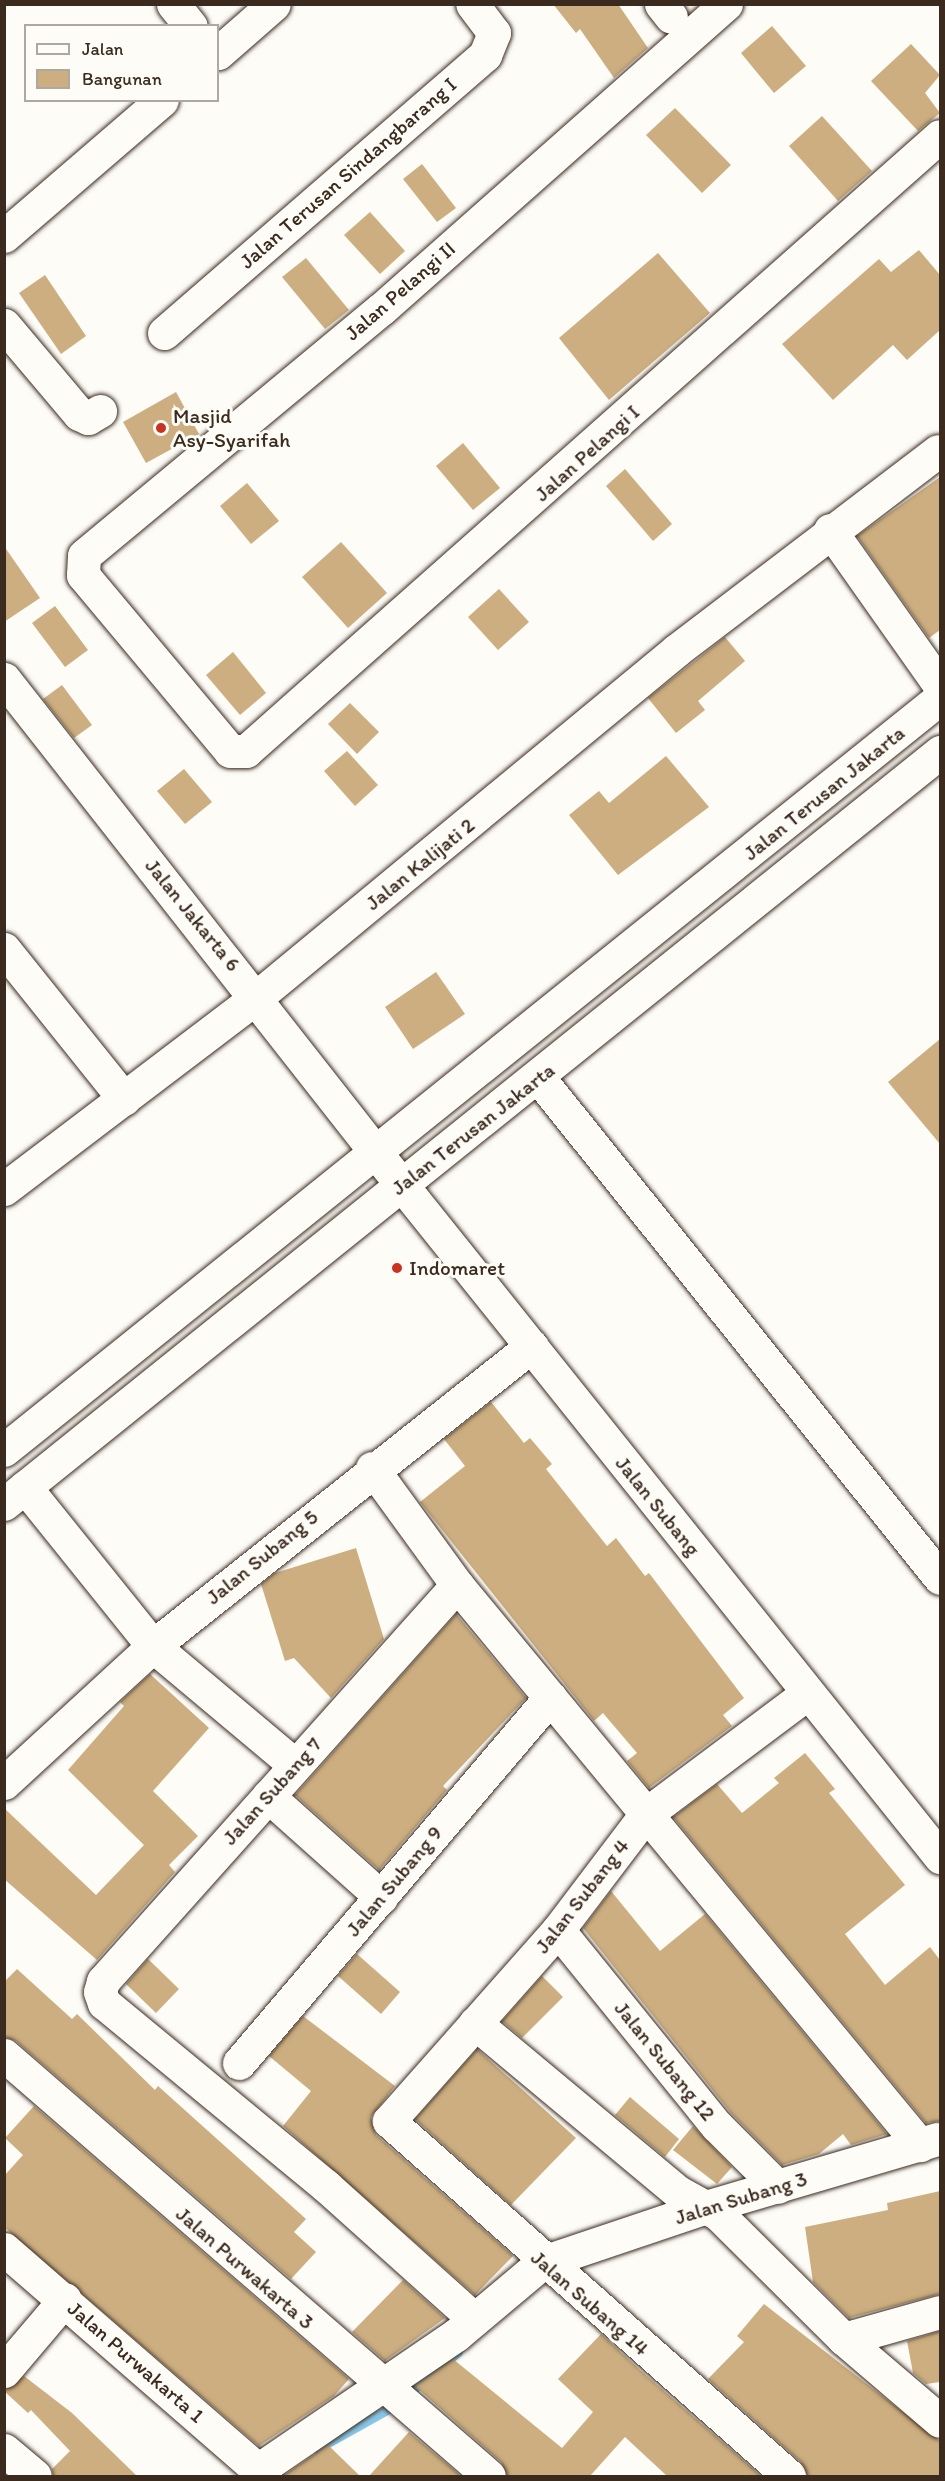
<!DOCTYPE html>
<style>
body{margin:0}
#map{position:relative;width:945px;height:2481px;overflow:hidden;background:#fdfcf7;font-family:Itim,sans-serif}
div>[style]{position:absolute}
.stream>*{height:9px;margin:-4.5px;padding:0 4.5px;transform-origin:4.5px;border-radius:4.5px;background:#88c7e9}
.building>*{inset:0;background:#ccae80}
.roads{filter:drop-shadow(0 0 2px #3b2a1e) drop-shadow(0 0 2px #3b2a1e)}
.street>*{height:33px;margin:-16.5px;padding:0 16.5px;transform-origin:16.5px;border-radius:16.5px;background:#fdfcf7}
.secondary>*{height:33px;margin:-16.5px;padding:0 16.5px;transform-origin:16.5px;border-radius:16.5px;background:#fdfcf7}
.primary>*{height:33px;margin:-16.5px;padding:0 16.5px;transform-origin:16.5px;border-radius:16.5px;background:#fdfcf7}
.dots>*{width:16px;height:16px;translate:-50% -50%;box-sizing:border-box;border:3px solid #fdfcf7;border-radius:50%}
span{translate:-50% -50%;white-space:nowrap;text-align:center;line-height:1.15;-webkit-text-stroke:6px #fdfcf7;paint-order:stroke}
.street-label{font-size:21px;color:#3b2a1e}
.poi-label{font-size:21px;color:#3b2a1e}
.left{translate:0 -50%;text-align:left}
.frame{position:absolute;inset:0;border:6px solid #3b2a1e;pointer-events:none}
.legend{position:absolute;left:24px;top:24px;width:195px;height:78px;box-sizing:border-box;background:#fdfcf7;border:2px solid #afa8a0;margin:0;padding:8px 10px;list-style:none;font-size:18px;color:#3b2a1e}
.legend li{display:flex;align-items:center;gap:12px;height:30px}
.legend b{width:30px;border:2px solid #afa8a0}
</style>
<div id="map">
<div class="stream">
<div style="left:317px;top:2449px;width:86px;rotate:-29.2deg"></div>
<div style="left:392px;top:2407px;width:86px;rotate:-39.8deg"></div>
</div>
<div class="building">
<div style="clip-path:polygon(553px 4px,618px 4px,648px 48px,614px 78px,580px 29px,576px 33px)"></div>
<div style="clip-path:polygon(772px 26px,806px 66px,774px 93px,741px 53px)"></div>
<div style="clip-path:polygon(911px 44px,940px 75px,925px 93px,940px 113px,918px 131px,871px 81px)"></div>
<div style="clip-path:polygon(675px 108px,731px 165px,702px 193px,646px 135px)"></div>
<div style="clip-path:polygon(822px 116px,872px 171px,838px 201px,789px 146px)"></div>
<div style="clip-path:polygon(422px 164px,456px 208px,437px 222px,403px 179px)"></div>
<div style="clip-path:polygon(370px 212px,405px 251px,380px 274px,344px 235px)"></div>
<div style="clip-path:polygon(919px 250px,940px 275px,940px 330px,907px 360px,893px 345px,833px 400px,782px 344px,879px 259px,891px 272px)"></div>
<div style="clip-path:polygon(658px 253px,710px 313px,609px 400px,559px 338px)"></div>
<div style="clip-path:polygon(306px 258px,349px 310px,325px 329px,282px 277px)"></div>
<div style="clip-path:polygon(45px 275px,86px 336px,61px 354px,19px 293px)"></div>
<div style="clip-path:polygon(176px 392px,199px 434px,146px 463px,123px 422px)"></div>
<div style="clip-path:polygon(463px 443px,500px 488px,473px 510px,436px 466px)"></div>
<div style="clip-path:polygon(625px 469px,672px 524px,653px 541px,606px 486px)"></div>
<div style="clip-path:polygon(940px 477px,940px 630px,929px 638px,857px 536px)"></div>
<div style="clip-path:polygon(247px 483px,279px 521px,251px 544px,220px 506px)"></div>
<div style="clip-path:polygon(341px 542px,387px 593px,348px 628px,302px 577px)"></div>
<div style="clip-path:polygon(4px 546px,40px 598px,4px 622px)"></div>
<div style="clip-path:polygon(499px 589px,529px 622px,498px 650px,468px 617px)"></div>
<div style="clip-path:polygon(55px 606px,88px 650px,65px 667px,32px 623px)"></div>
<div style="clip-path:polygon(725px 637px,745px 661px,698px 701px,705px 710px,676px 733px,648px 698px)"></div>
<div style="clip-path:polygon(233px 652px,266px 693px,240px 715px,206px 675px)"></div>
<div style="clip-path:polygon(62px 685px,92px 725px,74px 738px,43px 699px)"></div>
<div style="clip-path:polygon(350px 703px,379px 732px,357px 754px,328px 724px)"></div>
<div style="clip-path:polygon(347px 751px,378px 785px,355px 806px,324px 771px)"></div>
<div style="clip-path:polygon(666px 756px,709px 807px,618px 875px,569px 815px,599px 791px,609px 803px)"></div>
<div style="clip-path:polygon(184px 769px,212px 802px,185px 824px,157px 791px)"></div>
<div style="clip-path:polygon(436px 972px,465px 1014px,413px 1049px,385px 1007px)"></div>
<div style="clip-path:polygon(940px 1039px,940px 1144px,888px 1082px)"></div>
<div style="clip-path:polygon(491px 1402px,524px 1443px,530px 1438px,552px 1464px,546px 1469px,607px 1546px,616px 1538px,645px 1576px,649px 1573px,744px 1698px,723px 1715px,732px 1726px,649px 1788px,627px 1761px,637px 1753px,603px 1713px,594px 1721px,420px 1502px,465px 1466px,444px 1439px)"></div>
<div style="clip-path:polygon(356px 1548px,384px 1639px,331px 1698px,294px 1658px,285px 1661px,261px 1584px,275px 1573px)"></div>
<div style="clip-path:polygon(456px 1614px,526px 1698px,443px 1786px,447px 1790px,379px 1870px,295px 1795px)"></div>
<div style="clip-path:polygon(150px 1674px,209px 1728px,153px 1791px,198px 1836px,169px 1865px,175px 1872px,97px 1960px,4px 1879px,4px 1808px,96px 1895px,144px 1845px,68px 1770px,124px 1706px,120px 1702px)"></div>
<div style="clip-path:polygon(805px 1753px,835px 1789px,829px 1793px,905px 1885px,845px 1934px,885px 1985px,930px 1947px,940px 1960px,940px 2121px,926px 2123px,673px 1817px,717px 1784px,742px 1813px,779px 1783px,774px 1778px)"></div>
<div style="clip-path:polygon(611px 1891px,660px 1951px,705px 1914px,887px 2134px,851px 2145px,843px 2134px,819px 2154px,782px 2165px,731px 2113px,583px 1928px)"></div>
<div style="clip-path:polygon(357px 1954px,400px 1992px,381px 2014px,338px 1976px)"></div>
<div style="clip-path:polygon(148px 1959px,179px 1989px,156px 2013px,126px 1984px)"></div>
<div style="clip-path:polygon(17px 1969px,72px 2019px,77px 2014px,155px 2090px,158px 2086px,306px 2219px,294px 2232px,316px 2252px,291px 2279px,16px 2041px,4px 2037px,4px 1982px)"></div>
<div style="clip-path:polygon(542px 1976px,563px 1997px,522px 2038px,502px 2021px)"></div>
<div style="clip-path:polygon(303px 2016px,395px 2086px,371px 2117px,376px 2135px,513px 2256px,475px 2295px,283px 2126px,311px 2091px,269px 2056px)"></div>
<div style="clip-path:polygon(477px 2049px,576px 2138px,511px 2205px,415px 2119px)"></div>
<div style="clip-path:polygon(630px 2097px,679px 2139px,665px 2157px,615px 2115px)"></div>
<div style="clip-path:polygon(34px 2106px,349px 2379px,334px 2396px,259px 2446px,4px 2227px,4px 2176px,23px 2155px,5px 2138px)"></div>
<div style="clip-path:polygon(693px 2126px,732px 2167px,717px 2184px,673px 2150px)"></div>
<div style="clip-path:polygon(940px 2191px,940px 2294px,849px 2318px,813px 2282px,805px 2227px,888px 2210px,887px 2203px)"></div>
<div style="clip-path:polygon(403px 2280px,445px 2318px,385px 2361px,352px 2332px)"></div>
<div style="clip-path:polygon(764px 2304px,940px 2441px,940px 2476px,807px 2476px,801px 2462px,708px 2379px,744px 2342px,737px 2336px)"></div>
<div style="clip-path:polygon(940px 2331px,940px 2382px,926px 2384px,913px 2373px,907px 2341px)"></div>
<div style="clip-path:polygon(601px 2334px,640px 2370px,761px 2476px,667px 2476px,625px 2437px,590px 2476px,507px 2476px,501px 2462px,415px 2386px,453px 2359px,562px 2448px,593px 2412px,558px 2379px)"></div>
<div style="clip-path:polygon(24px 2376px,72px 2413px,137px 2476px,53px 2476px,52px 2469px,70px 2451px,31px 2410px,28px 2413px,4px 2391px)"></div>
<div style="clip-path:polygon(409px 2432px,461px 2476px,369px 2476px)"></div>
<div style="clip-path:polygon(328px 2445px,360px 2476px,283px 2476px)"></div>
</div>
<div class="roads">
<div class="street">
<div style="left:173px;top:4px;width:28px;rotate:51deg"></div>
<div style="left:661px;top:4px;width:16px;rotate:52deg"></div>
<div style="left:726px;top:4px;width:460px;rotate:138.5deg"></div>
<div style="left:381px;top:309px;width:386px;rotate:140.3deg"></div>
<div style="left:84px;top:556px;width:19px;rotate:93deg"></div>
<div style="left:83px;top:575px;width:229px;rotate:50.1deg"></div>
<div style="left:230px;top:751px;width:16px"></div>
<div style="left:246px;top:751px;width:927px;rotate:-41.55deg"></div>
<div style="left:218px;top:53px;width:74px;rotate:-41.2deg"></div>
<div style="left:4px;top:236px;width:208px;rotate:-40.7deg"></div>
<div style="left:4px;top:325px;width:116px;rotate:49.9deg"></div>
<div style="left:79px;top:414px;width:10px;rotate:24deg"></div>
<div style="left:88px;top:418px;width:14px;rotate:-30deg"></div>
<div style="left:164px;top:333px;width:425px;rotate:-40.9deg"></div>
<div style="left:485px;top:55px;width:24px;rotate:-68deg"></div>
<div style="left:494px;top:33px;width:36px;rotate:-127deg"></div>
<div style="left:830px;top:530px;width:191px;rotate:54.8deg"></div>
<div style="left:4px;top:679px;width:604px;rotate:51.86deg"></div>
<div style="left:4px;top:949px;width:192px;rotate:51.3deg"></div>
<div style="left:538px;top:1077px;width:642px;rotate:51.26deg"></div>
<div style="left:4px;top:1189px;width:319px;rotate:-37.2deg"></div>
<div style="left:258px;top:996px;width:543px;rotate:-39.55deg"></div>
<div style="left:677px;top:650px;width:328px;rotate:-37.3deg"></div>
<div style="left:372px;top:1468px;width:145px;rotate:54deg"></div>
<div style="left:457px;top:1585px;width:727px;rotate:50.42deg"></div>
<div style="left:25px;top:1487px;width:204px;rotate:51.2deg"></div>
<div style="left:153px;top:1646px;width:185px;rotate:40deg"></div>
<div style="left:457px;top:1585px;width:531px;rotate:131.79deg"></div>
<div style="left:103px;top:1981px;width:11px;rotate:105deg"></div>
<div style="left:100px;top:1992px;width:12px;rotate:70deg"></div>
<div style="left:104px;top:2003px;width:288px;rotate:39.5deg"></div>
<div style="left:326px;top:2186px;width:199px;rotate:41.9deg"></div>
<div style="left:4px;top:1783px;width:202px;rotate:-42.6deg"></div>
<div style="left:153px;top:1646px;width:483px;rotate:-38.4deg"></div>
<div style="left:268px;top:1796px;width:152px;rotate:41.8deg"></div>
<div style="left:558px;top:1930px;width:252px;rotate:51deg"></div>
<div style="left:717px;top:2126px;width:86px;rotate:45deg"></div>
<div style="left:475px;top:2023px;width:264px;rotate:39.8deg"></div>
<div style="left:678px;top:2192px;width:46px;rotate:28.8deg"></div>
<div style="left:718px;top:2214px;width:177px;rotate:44.8deg"></div>
<div style="left:844px;top:2339px;width:126px;rotate:40.5deg"></div>
<div style="left:4px;top:2055px;width:642px;rotate:40.96deg"></div>
<div style="left:239px;top:2063px;width:480px;rotate:-49.6deg"></div>
<div style="left:4px;top:2249px;width:346px;rotate:41deg"></div>
<div style="left:844px;top:2339px;width:100px;rotate:-15.7deg"></div>
<div style="left:4px;top:2371px;width:94px;rotate:-49.7deg"></div>
<div style="left:4px;top:2450px;width:40px;rotate:40deg"></div>
<div style="left:258px;top:2470px;width:240px;rotate:-34.3deg"></div>
<div style="left:456px;top:2335px;width:114px;rotate:-40deg"></div>
<div style="left:543px;top:2262px;width:172px;rotate:-18.6deg"></div>
<div style="left:706px;top:2207px;width:241px;rotate:-16.4deg"></div>
<div style="left:789px;top:2476px;width:535px;rotate:-138.41deg"></div>
<div style="left:389px;top:2121px;width:255px;rotate:-48.5deg"></div>
<div style="left:558px;top:1930px;width:146px;rotate:-52.8deg"></div>
<div style="left:646px;top:1814px;width:202px;rotate:-36.8deg"></div>
</div>
<div class="secondary">
<div style="left:377px;top:1154px;width:901px;rotate:51.31deg"></div>
</div>
<div class="primary">
<div style="left:4px;top:1450px;width:1201px;rotate:-38.78deg"></div>
<div style="left:4px;top:1504px;width:1201px;rotate:-38.78deg"></div>
</div>
</div>
<div class="dots">
<div style="left:161px;top:428px;background:#c8321e"></div>
<div style="left:397px;top:1268px;background:#c8321e"></div>
</div>
<div class="street-label">
<span style="left:348px;top:173px;rotate:-41deg">Jalan Terusan Sindangbarang I</span>
<span style="left:400px;top:291px;rotate:-41deg">Jalan Pelangi II</span>
<span style="left:587px;top:453px;rotate:-42deg">Jalan Pelangi I</span>
<span style="left:824px;top:793px;rotate:-39deg">Jalan Terusan Jakarta</span>
<span style="left:420px;top:864px;rotate:-39deg">Jalan Kalijati 2</span>
<span style="left:193px;top:915px;rotate:51deg">Jalan Jakarta 6</span>
<span style="left:473px;top:1129px;rotate:-38deg">Jalan Terusan Jakarta</span>
<span style="left:658px;top:1506px;rotate:51deg">Jalan Subang</span>
<span style="left:262px;top:1557px;rotate:-39deg">Jalan Subang 5</span>
<span style="left:272px;top:1791px;rotate:-48deg">Jalan Subang 7</span>
<span style="left:394px;top:1881px;rotate:-50deg">Jalan Subang 9</span>
<span style="left:582px;top:1896px;rotate:-52deg">Jalan Subang 4</span>
<span style="left:665px;top:2061px;rotate:51deg">Jalan Subang 12</span>
<span style="left:741px;top:2198px;rotate:-17deg">Jalan Subang 3</span>
<span style="left:245px;top:2268px;rotate:41deg">Jalan Purwakarta 3</span>
<span style="left:590px;top:2303px;rotate:41deg">Jalan Subang 14</span>
<span style="left:136px;top:2362px;rotate:41deg">Jalan Purwakarta 1</span>
</div>
<div class="poi-label">
<span class="left" style="left:173px;top:428px">Masjid<br>Asy-Syarifah</span>
<span class="left" style="left:409px;top:1268px">Indomaret</span>
</div>
<div class="frame"></div>
<ul class="legend">
<li><b style="height:8px;background:#fdfcf7"></b>Jalan</li>
<li><b style="height:16px;background:#ccae80"></b>Bangunan</li>
</ul>
</div>
